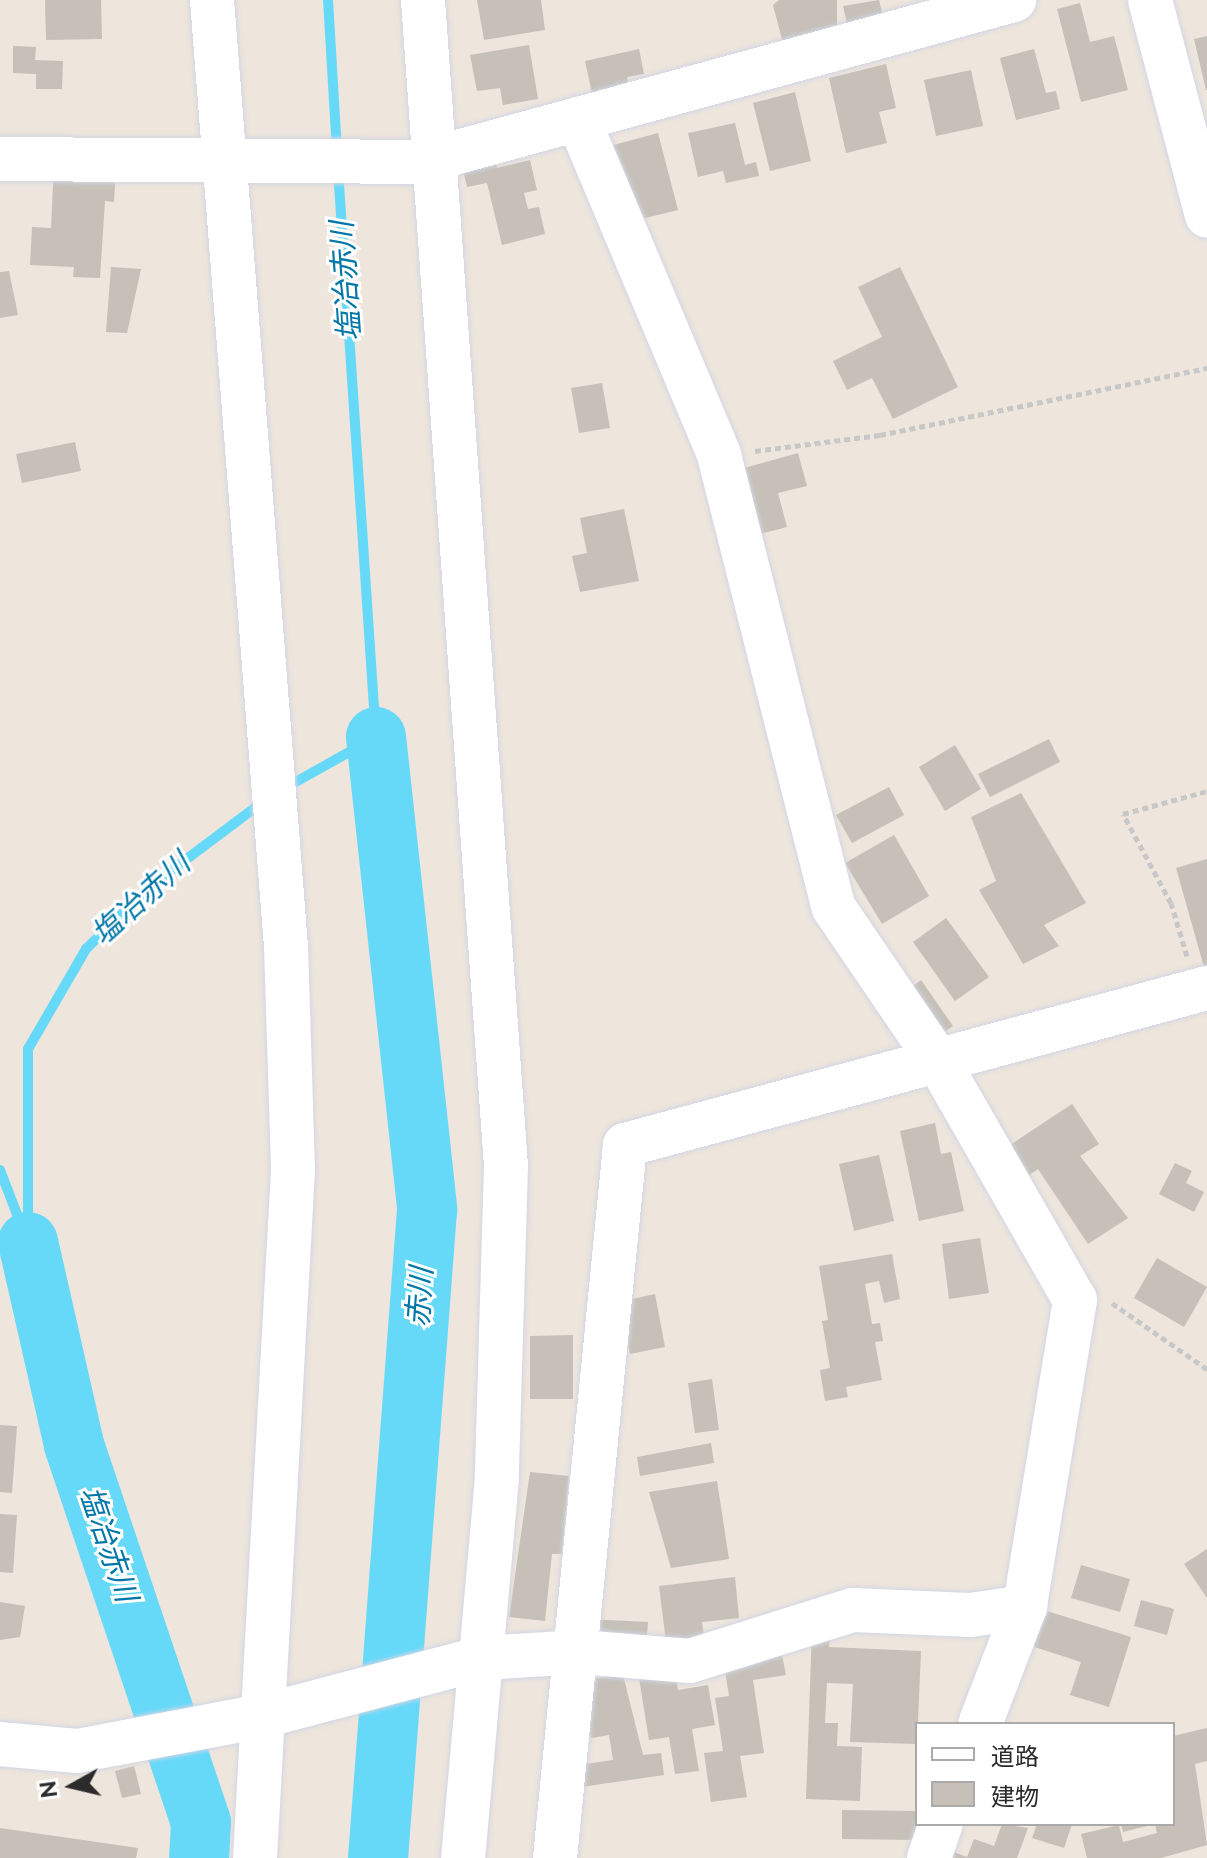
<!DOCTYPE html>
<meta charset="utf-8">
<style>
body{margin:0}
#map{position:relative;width:1207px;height:1858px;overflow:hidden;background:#eee5dc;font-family:Raleway,"Noto Sans JP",sans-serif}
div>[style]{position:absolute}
.stream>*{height:10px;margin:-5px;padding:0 5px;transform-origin:5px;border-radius:5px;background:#66d9f9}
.river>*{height:60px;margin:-30px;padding:0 30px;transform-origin:30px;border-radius:30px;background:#66d9f9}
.building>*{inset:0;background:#c6c0b8}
.path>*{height:5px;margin-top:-2.5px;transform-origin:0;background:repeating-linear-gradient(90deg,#c8c8c8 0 6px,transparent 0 10px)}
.roads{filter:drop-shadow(0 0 2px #d1d6e5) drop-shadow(0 0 2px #d1d6e5)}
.minor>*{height:44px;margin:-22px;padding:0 22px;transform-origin:22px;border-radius:22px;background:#fff}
span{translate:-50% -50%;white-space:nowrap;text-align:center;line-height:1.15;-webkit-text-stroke:6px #fff;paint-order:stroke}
.water-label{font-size:30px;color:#0277a8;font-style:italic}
.legend{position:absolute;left:915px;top:1722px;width:260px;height:104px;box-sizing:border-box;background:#fff;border:2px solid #aaa;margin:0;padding:10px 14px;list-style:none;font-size:24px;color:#2b2b2b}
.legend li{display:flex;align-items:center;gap:16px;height:40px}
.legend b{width:40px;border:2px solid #aaa}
.north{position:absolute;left:32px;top:1746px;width:80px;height:80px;-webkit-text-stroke:6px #fff;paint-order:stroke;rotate:262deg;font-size:22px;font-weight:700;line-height:32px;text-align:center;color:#2b2b2b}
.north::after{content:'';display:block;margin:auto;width:28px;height:36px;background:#2b2b2b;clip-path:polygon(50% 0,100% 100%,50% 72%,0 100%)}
</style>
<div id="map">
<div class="stream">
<div style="left:328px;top:0;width:150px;rotate:86.6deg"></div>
<div style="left:285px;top:788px;width:104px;rotate:-29.3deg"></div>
<div style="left:376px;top:737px;width:568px;rotate:-93.83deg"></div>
<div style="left:0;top:1170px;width:70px;rotate:69deg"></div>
<div style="left:28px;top:1242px;width:193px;rotate:-90deg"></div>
<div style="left:28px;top:1049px;width:116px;rotate:-59.9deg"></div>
<div style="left:86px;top:949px;width:87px;rotate:-44.5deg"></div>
<div style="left:148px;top:888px;width:146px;rotate:-36.9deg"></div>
</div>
<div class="river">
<div style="left:376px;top:737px;width:476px;rotate:83.8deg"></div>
<div style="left:427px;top:1210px;width:650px;rotate:94.32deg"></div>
<div style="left:28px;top:1242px;width:208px;rotate:77.2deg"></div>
<div style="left:74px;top:1445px;width:398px;rotate:71.4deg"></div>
<div style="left:201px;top:1822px;width:36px;rotate:93deg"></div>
</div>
<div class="building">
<div style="clip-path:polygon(45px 0,101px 0,102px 39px,46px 40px)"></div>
<div style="clip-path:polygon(477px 0,541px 0,545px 30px,484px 40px)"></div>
<div style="clip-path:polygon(779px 0,837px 0,837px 33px,784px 47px,773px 5px)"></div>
<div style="clip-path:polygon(879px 0,885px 24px,849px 32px,843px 6px)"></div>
<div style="clip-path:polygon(1080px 3px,1090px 42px,1114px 36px,1128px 90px,1081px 102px,1057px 9px)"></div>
<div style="clip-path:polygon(1207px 36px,1207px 90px,1206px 90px,1194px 39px)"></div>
<div style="clip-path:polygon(529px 45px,538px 99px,503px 105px,500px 88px,477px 91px,470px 55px)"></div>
<div style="clip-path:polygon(13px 46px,36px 47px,35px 60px,63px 61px,62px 89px,36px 89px,36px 74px,13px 73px)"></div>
<div style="clip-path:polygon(639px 49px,644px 74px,627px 77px,630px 90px,593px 98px,585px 61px)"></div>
<div style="clip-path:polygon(1034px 49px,1046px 93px,1056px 91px,1060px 109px,1016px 120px,1000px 58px)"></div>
<div style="clip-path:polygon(886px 64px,896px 108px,879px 112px,887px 143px,846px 153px,829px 78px)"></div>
<div style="clip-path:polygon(971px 70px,983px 126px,936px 136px,924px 80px)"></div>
<div style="clip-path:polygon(795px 92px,811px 161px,770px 171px,753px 103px)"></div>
<div style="clip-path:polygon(735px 123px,745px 165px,756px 162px,759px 176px,726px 183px,723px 171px,698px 177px,688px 133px)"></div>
<div style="clip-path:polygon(658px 133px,678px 210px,629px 222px,610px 146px)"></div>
<div style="clip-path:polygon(492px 150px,497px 168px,530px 160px,537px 190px,524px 193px,528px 209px,539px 207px,545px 234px,502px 245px,487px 183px,467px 187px,460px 158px)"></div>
<div style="clip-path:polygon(54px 162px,116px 165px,114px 202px,105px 201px,100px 278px,73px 277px,74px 267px,30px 265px,32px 227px,51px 228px)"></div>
<div style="clip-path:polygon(111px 267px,141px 269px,127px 333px,106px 332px)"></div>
<div style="clip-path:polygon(900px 267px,958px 387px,893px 419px,872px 378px,847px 390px,833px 361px,882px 337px,858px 287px)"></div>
<div style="clip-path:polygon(9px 271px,18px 315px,0 318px,0 272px)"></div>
<div style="clip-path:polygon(602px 383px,610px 428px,579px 433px,571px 388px)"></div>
<div style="clip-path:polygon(75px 442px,81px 471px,22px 483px,16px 454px)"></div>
<div style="clip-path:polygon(798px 453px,807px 486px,778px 493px,787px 527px,753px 536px,744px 468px)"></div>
<div style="clip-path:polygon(624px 509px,639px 581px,580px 592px,572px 556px,587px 553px,580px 518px)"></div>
<div style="clip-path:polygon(1049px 739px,1060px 762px,990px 797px,978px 774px)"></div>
<div style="clip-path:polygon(955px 745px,981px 789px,945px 811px,919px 767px)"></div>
<div style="clip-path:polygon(889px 787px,904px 815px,852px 843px,836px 815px)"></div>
<div style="clip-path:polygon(1021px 793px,1086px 903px,1044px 925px,1059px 946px,1023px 964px,979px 890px,996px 881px,971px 817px)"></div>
<div style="clip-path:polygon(894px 835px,929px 896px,882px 924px,845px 863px)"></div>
<div style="clip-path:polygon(1207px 859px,1207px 974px,1206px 974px,1176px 868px)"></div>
<div style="clip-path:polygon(946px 918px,989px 977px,955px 1001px,913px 942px)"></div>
<div style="clip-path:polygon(921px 980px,953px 1026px,936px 1038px,905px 992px)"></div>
<div style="clip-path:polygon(1072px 1104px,1099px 1144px,1080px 1156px,1128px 1218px,1088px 1244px,1038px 1169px,1021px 1181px,1001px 1151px)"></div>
<div style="clip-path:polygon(935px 1123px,941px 1154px,951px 1152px,964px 1211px,919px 1221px,900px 1131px)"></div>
<div style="clip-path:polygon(879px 1155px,894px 1221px,854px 1231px,839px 1164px)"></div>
<div style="clip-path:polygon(1175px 1163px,1192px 1171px,1186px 1183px,1204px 1192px,1194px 1212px,1159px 1194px)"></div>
<div style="clip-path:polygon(980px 1238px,989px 1293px,949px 1299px,942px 1244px)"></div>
<div style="clip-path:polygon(892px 1254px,900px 1299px,884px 1303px,879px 1281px,865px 1284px,872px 1324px,880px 1323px,883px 1341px,875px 1342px,882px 1380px,846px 1387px,848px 1397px,825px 1401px,820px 1370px,830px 1368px,822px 1321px,828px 1320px,819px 1266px)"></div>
<div style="clip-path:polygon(1157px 1258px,1207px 1287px,1184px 1327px,1134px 1298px)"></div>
<div style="clip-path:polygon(655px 1294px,665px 1347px,630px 1354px,619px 1302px)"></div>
<div style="clip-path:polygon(573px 1335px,573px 1399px,530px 1399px,530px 1336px)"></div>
<div style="clip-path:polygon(712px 1379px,719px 1430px,695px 1433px,688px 1383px)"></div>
<div style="clip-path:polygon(0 1425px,17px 1426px,12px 1493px,0 1492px)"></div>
<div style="clip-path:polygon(711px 1443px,714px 1463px,640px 1476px,637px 1457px)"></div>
<div style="clip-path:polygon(530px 1472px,569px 1476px,562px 1554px,552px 1554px,545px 1621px,509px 1617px)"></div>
<div style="clip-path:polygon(717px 1481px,729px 1559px,671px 1568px,649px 1492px)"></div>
<div style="clip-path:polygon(0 1514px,17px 1515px,13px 1573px,0 1572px)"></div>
<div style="clip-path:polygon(1207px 1549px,1207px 1598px,1184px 1564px)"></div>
<div style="clip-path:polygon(1081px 1565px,1130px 1579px,1120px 1612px,1071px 1598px)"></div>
<div style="clip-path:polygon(735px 1577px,739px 1618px,702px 1622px,705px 1645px,667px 1650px,659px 1586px)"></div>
<div style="clip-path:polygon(1141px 1600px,1174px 1609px,1167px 1635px,1134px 1626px)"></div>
<div style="clip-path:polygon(0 1602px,25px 1606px,20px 1637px,0 1640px)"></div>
<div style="clip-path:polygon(1037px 1608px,1131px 1637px,1109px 1707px,1070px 1695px,1081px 1662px,1025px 1644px)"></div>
<div style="clip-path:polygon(588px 1619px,648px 1622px,646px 1650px,587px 1647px)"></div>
<div style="clip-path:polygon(812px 1630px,830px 1631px,829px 1647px,921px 1651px,917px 1744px,850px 1742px,853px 1684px,827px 1683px,825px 1723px,838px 1723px,837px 1746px,862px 1747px,860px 1801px,806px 1799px)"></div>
<div style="clip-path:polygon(781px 1650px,786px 1675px,753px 1680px,764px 1753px,740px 1756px,747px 1797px,711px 1802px,704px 1753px,723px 1751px,715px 1698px,729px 1696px,723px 1659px)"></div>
<div style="clip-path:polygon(674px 1666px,678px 1690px,708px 1685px,715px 1725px,692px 1729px,699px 1771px,675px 1774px,669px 1737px,649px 1740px,638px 1672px)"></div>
<div style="clip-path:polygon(623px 1675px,643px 1755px,661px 1753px,664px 1775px,574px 1788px,571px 1766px,613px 1760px,609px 1735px,591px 1738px,582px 1680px)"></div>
<div style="clip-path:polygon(1207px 1728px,1207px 1761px,1195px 1764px,1207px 1845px,1161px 1858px,1087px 1858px,1081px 1834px,1119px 1825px,1123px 1842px,1157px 1833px,1155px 1824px,1173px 1824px,1173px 1736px)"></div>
<div style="clip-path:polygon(134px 1766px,141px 1794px,122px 1798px,115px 1771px)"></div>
<div style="clip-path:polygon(842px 1810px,917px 1811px,916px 1840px,842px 1839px)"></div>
<div style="clip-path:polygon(1002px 1824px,1028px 1828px,1017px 1858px,946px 1858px,949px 1850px,967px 1857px,974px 1839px,994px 1846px)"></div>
<div style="clip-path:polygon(1037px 1824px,1072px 1824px,1064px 1848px,1032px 1838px)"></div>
<div style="clip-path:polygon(1121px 1824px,1150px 1824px,1151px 1825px,1123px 1832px)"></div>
<div style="clip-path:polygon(0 1828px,138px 1848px,136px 1858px,0 1858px)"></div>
</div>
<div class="path">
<div style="left:755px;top:451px;width:126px;rotate:-7.3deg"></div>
<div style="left:880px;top:435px;width:334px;rotate:-11.6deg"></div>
<div style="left:1187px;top:956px;width:55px;rotate:-106.8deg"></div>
<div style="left:1171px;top:903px;width:101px;rotate:-118.3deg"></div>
<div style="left:1123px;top:814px;width:87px;rotate:-15.3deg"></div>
<div style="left:1112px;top:1303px;width:116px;rotate:34.8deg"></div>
</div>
<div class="roads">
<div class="minor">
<div style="left:212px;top:0;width:949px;rotate:85.53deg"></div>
<div style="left:286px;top:946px;width:224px;rotate:88.2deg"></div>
<div style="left:293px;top:1170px;width:689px;rotate:93.16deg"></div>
<div style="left:423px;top:0;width:1169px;rotate:85.93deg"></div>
<div style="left:506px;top:1166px;width:312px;rotate:91.7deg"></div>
<div style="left:497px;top:1478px;width:382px;rotate:95.1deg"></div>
<div style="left:1150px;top:0;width:223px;rotate:75.2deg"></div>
<div style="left:578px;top:119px;width:364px;rotate:67.2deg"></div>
<div style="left:719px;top:455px;width:467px;rotate:75.8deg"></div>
<div style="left:834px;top:908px;width:185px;rotate:55.8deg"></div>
<div style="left:938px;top:1061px;width:275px;rotate:60.2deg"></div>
<div style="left:1075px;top:1300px;width:311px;rotate:99.3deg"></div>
<div style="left:1025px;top:1607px;width:125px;rotate:111deg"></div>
<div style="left:0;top:159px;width:421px;rotate:0.4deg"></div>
<div style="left:421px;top:162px;width:615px;rotate:-15.28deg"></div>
<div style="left:0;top:1744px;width:77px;rotate:5.2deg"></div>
<div style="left:77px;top:1751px;width:189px;rotate:-10.7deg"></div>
<div style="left:263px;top:1716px;width:227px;rotate:-14.8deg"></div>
<div style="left:482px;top:1658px;width:98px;rotate:-3.5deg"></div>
<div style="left:580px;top:1652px;width:110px;rotate:4.7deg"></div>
<div style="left:690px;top:1661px;width:171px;rotate:-17.4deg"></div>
<div style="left:853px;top:1610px;width:117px;rotate:2.4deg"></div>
<div style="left:970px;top:1615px;width:56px;rotate:-8.3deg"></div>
<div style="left:555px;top:1858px;width:716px;rotate:-84.39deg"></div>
<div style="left:625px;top:1145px;width:603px;rotate:-15.1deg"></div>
<div style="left:929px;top:1858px;width:36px;rotate:-71deg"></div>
</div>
</div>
<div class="water-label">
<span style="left:346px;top:281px;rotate:-94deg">塩冶赤川</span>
<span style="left:141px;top:899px;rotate:-42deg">塩冶赤川</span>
<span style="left:420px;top:1297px;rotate:-86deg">赤川</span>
<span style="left:108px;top:1544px;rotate:71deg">塩冶赤川</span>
</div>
<ul class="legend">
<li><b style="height:10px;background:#fff"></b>道路</li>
<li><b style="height:22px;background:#c6c0b8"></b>建物</li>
</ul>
<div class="north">N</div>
</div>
